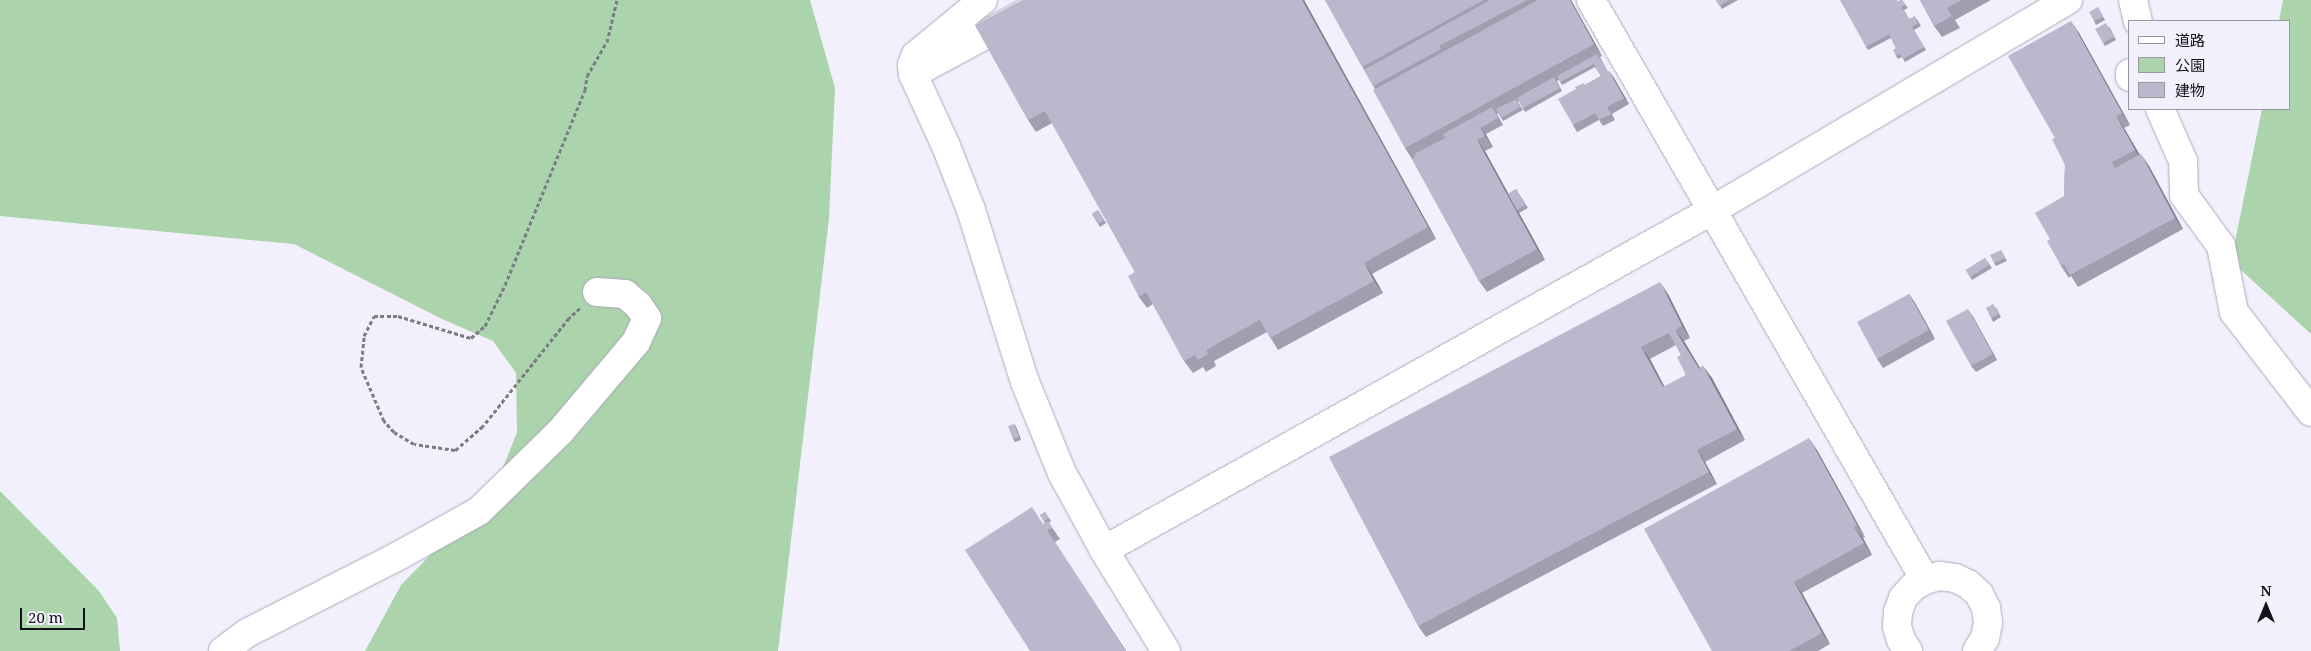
<!DOCTYPE html>
<meta charset="utf-8">
<style>
body{margin:0}
#map{position:relative;width:2311px;height:651px;overflow:hidden;background:#f3f0fd;font-family:"Noto Serif","Noto Sans JP",serif}
div>[style]{position:absolute}
.green>*{inset:0;background:#abd4ac}
.path>*{height:3px;margin-top:-1.5px;transform-origin:0;background:repeating-linear-gradient(90deg,#7d7b85 0 4px,transparent 0 6.5px)}
.roads{filter:drop-shadow(0 0 1px #ada8bc) drop-shadow(0 0 1px #ada8bc)}
.minor>*{height:28px;margin:-14px;padding:0 14px;transform-origin:14px;border-radius:14px;background:#fff}
.wall>*{inset:0;background:#a29daf}
.shaded-wall>*{inset:0;background:#84808f}
.building>*{inset:0;background:#bcb7cc}
span{translate:-50% -50%;white-space:nowrap;text-align:center;line-height:1.15;-webkit-text-stroke:5px #f3f0fd;paint-order:stroke}
.legend{position:absolute;left:2128px;top:20px;width:162px;height:90px;box-sizing:border-box;background:#f3f0fd;border:1px solid #9997a1;margin:0;padding:6px 9px;list-style:none;font-size:15px;color:#121118}
.legend li{display:flex;align-items:center;gap:10px;height:25px}
.legend b{width:25px;border:1px solid #9997a1}
.north{position:absolute;left:2241px;top:581px;width:50px;height:50px;-webkit-text-stroke:4px #f3f0fd;paint-order:stroke;rotate:0deg;font-size:14px;font-weight:700;line-height:20px;text-align:center;color:#121118}
.north::after{content:'';display:block;margin:auto;width:18px;height:22px;background:#121118;clip-path:polygon(50% 0,100% 100%,50% 72%,0 100%)}
.scale{position:absolute;left:20px;top:608px;width:65px;height:22px;box-sizing:border-box;border:2px solid #121118;border-top:0;padding-left:6px;font-size:15px;line-height:18px;white-space:nowrap;color:#121118;-webkit-text-stroke:4px #f3f0fd;paint-order:stroke}
</style>
<div id="map">
<div class="green">
<div style="clip-path:polygon(0 0,810px 0,835px 88px,829px 218px,778px 651px,365px 651px,401px 585px,495px 488px,517px 432px,516px 373px,493px 341px,442px 319px,294px 244px,0 216px)"></div>
<div style="clip-path:polygon(2283px 0,2311px 0,2311px 334px,2231px 261px,2262px 109px,2290px 109px,2290px 21px,2279px 21px)"></div>
<div style="clip-path:polygon(0 491px,99px 591px,117px 618px,120px 651px,0 651px)"></div>
</div>
<div class="path">
<div style="left:580px;top:308px;width:15px;rotate:138deg"></div>
<div style="left:569px;top:318px;width:138px;rotate:128.5deg"></div>
<div style="left:483px;top:426px;width:37px;rotate:139deg"></div>
<div style="left:455px;top:450px;width:41px;rotate:-171.7deg"></div>
<div style="left:414px;top:444px;width:23px;rotate:-149deg"></div>
<div style="left:394px;top:432px;width:15px;rotate:-132deg"></div>
<div style="left:384px;top:421px;width:59px;rotate:-113.1deg"></div>
<div style="left:361px;top:367px;width:31px;rotate:-84deg"></div>
<div style="left:364px;top:336px;width:22px;rotate:-63deg"></div>
<div style="left:374px;top:316px;width:24px"></div>
<div style="left:398px;top:316px;width:76px;rotate:16.8deg"></div>
<div style="left:471px;top:338px;width:18px;rotate:-41deg"></div>
<div style="left:485px;top:326px;width:46px;rotate:-64deg"></div>
<div style="left:505px;top:285px;width:211px;rotate:-67.7deg"></div>
<div style="left:585px;top:90px;width:14px;rotate:-82deg"></div>
<div style="left:587px;top:76px;width:39px;rotate:-60deg"></div>
<div style="left:607px;top:42px;width:43px;rotate:-76.6deg"></div>
</div>
<div class="roads">
<div class="minor">
<div style="left:983px;top:0;width:87px;rotate:140.6deg"></div>
<div style="left:916px;top:55px;width:11px;rotate:112deg"></div>
<div style="left:912px;top:65px;width:9px;rotate:84deg"></div>
<div style="left:913px;top:74px;width:79px;rotate:65.4deg"></div>
<div style="left:946px;top:146px;width:69px;rotate:68.7deg"></div>
<div style="left:971px;top:210px;width:180px;rotate:72.6deg"></div>
<div style="left:1025px;top:382px;width:98px;rotate:67.9deg"></div>
<div style="left:1062px;top:473px;width:88px;rotate:61.4deg"></div>
<div style="left:1104px;top:550px;width:119px;rotate:58.5deg"></div>
<div style="left:1591px;top:0;width:669px;rotate:60.06deg"></div>
<div style="left:2133px;top:0;width:22px;rotate:77deg"></div>
<div style="left:2130px;top:73px;width:4px;rotate:90deg"></div>
<div style="left:913px;top:74px;width:156px;rotate:-28.4deg"></div>
<div style="left:2160px;top:109px;width:57px;rotate:66.1deg"></div>
<div style="left:2183px;top:161px;width:34px;rotate:88deg"></div>
<div style="left:2184px;top:195px;width:63px;rotate:54deg"></div>
<div style="left:2221px;top:246px;width:67px;rotate:78.9deg"></div>
<div style="left:2234px;top:312px;width:126px;rotate:52.4deg"></div>
<div style="left:1104px;top:550px;width:695px;rotate:-29.18deg"></div>
<div style="left:1711px;top:211px;width:415px;rotate:-30.6deg"></div>
<div style="left:223px;top:651px;width:30px;rotate:-37deg"></div>
<div style="left:247px;top:633px;width:172px;rotate:-27deg"></div>
<div style="left:400px;top:555px;width:90px;rotate:-29.1deg"></div>
<div style="left:479px;top:511px;width:113px;rotate:-44.3deg"></div>
<div style="left:560px;top:432px;width:118px;rotate:-49.8deg"></div>
<div style="left:636px;top:342px;width:26px;rotate:-65deg"></div>
<div style="left:647px;top:318px;width:16px;rotate:-125deg"></div>
<div style="left:638px;top:305px;width:17px;rotate:-140deg"></div>
<div style="left:625px;top:294px;width:28px;rotate:-176deg"></div>
<div style="left:1908px;top:651px;width:13px;rotate:-122deg"></div>
<div style="left:1901px;top:640px;width:15px;rotate:-106deg"></div>
<div style="left:1897px;top:626px;width:14px;rotate:-86deg"></div>
<div style="left:1898px;top:612px;width:15px;rotate:-70deg"></div>
<div style="left:1903px;top:598px;width:15px;rotate:-48deg"></div>
<div style="left:1913px;top:587px;width:14px;rotate:-30deg"></div>
<div style="left:1925px;top:580px;width:15px;rotate:-16deg"></div>
<div style="left:1939px;top:576px;width:16px;rotate:7deg"></div>
<div style="left:1955px;top:578px;width:14px;rotate:25deg"></div>
<div style="left:1968px;top:584px;width:15px;rotate:42deg"></div>
<div style="left:1979px;top:594px;width:16px;rotate:63deg"></div>
<div style="left:1986px;top:608px;width:15px;rotate:82deg"></div>
<div style="left:1988px;top:623px;width:15px;rotate:101deg"></div>
<div style="left:1985px;top:638px;width:15px;rotate:122deg"></div>
</div>
</div>
<div class="wall">
<div style="clip-path:polygon(1304px 0,1436px 239px,1372px 274px,1383px 293px,1278px 350px,1267px 332px,1214px 361px,1216px 366px,1206px 372px,1203px 367px,1193px 373px,1184px 361px,1153px 304px,1147px 308px,1139px 297px,1135px 272px,1052px 123px,1036px 132px,1028px 120px,975px 25px)"></div>
<div style="clip-path:polygon(1325px 0,1571px 0,1602px 56px,1600px 57px,1608px 72px,1609px 71px,1614px 78px,1629px 104px,1612px 114px,1615px 120px,1603px 126px,1599px 120px,1577px 132px,1573px 125px,1585px 85px,1601px 76px,1595px 67px,1562px 85px,1559px 80px,1557px 81px,1562px 91px,1525px 112px,1519px 101px,1518px 102px,1523px 110px,1503px 121px,1498px 113px,1497px 114px,1503px 125px,1486px 134px,1493px 147px,1485px 151px,1508px 194px,1516px 189px,1528px 208px,1519px 213px,1545px 260px,1487px 292px,1479px 281px,1412px 159px,1405px 148px,1375px 89px)"></div>
<div style="clip-path:polygon(1716px 0,1738px 0,1722px 9px)"></div>
<div style="clip-path:polygon(1902px 0,1908px 8px,1904px 10px,1909px 19px,1917px 19px,1921px 26px,1914px 30px,1926px 50px,1905px 62px,1902px 57px,1898px 59px,1896px 56px,1896px 48px,1891px 38px,1868px 50px,1866px 47px,1898px 2px)"></div>
<div style="clip-path:polygon(1920px 0,1991px 0,1955px 20px,1960px 28px,1942px 37px,1934px 26px)"></div>
<div style="clip-path:polygon(2098px 7px,2105px 20px,2096px 25px,2094px 21px)"></div>
<div style="clip-path:polygon(2109px 26px,2116px 40px,2105px 46px,2103px 43px)"></div>
<div style="clip-path:polygon(2079px 33px,2130px 125px,2124px 128px,2140px 155px,2149px 166px,2183px 229px,2078px 287px,2071px 276px,2069px 278px,2061px 266px,2050px 239px,2064px 196px,2065px 165px,2055px 138px)"></div>
<div style="clip-path:polygon(1098px 210px,1106px 223px,1100px 227px,1092px 214px)"></div>
<div style="clip-path:polygon(2001px 250px,2007px 261px,1996px 266px,1994px 263px)"></div>
<div style="clip-path:polygon(1985px 258px,1992px 268px,1972px 280px,1966px 270px)"></div>
<div style="clip-path:polygon(evenodd,1668px 294px,1690px 338px,1684px 341px,1700px 368px,1703px 366px,1712px 378px,1745px 440px,1705px 462px,1717px 484px,1426px 637px,1418px 626px,1668px 294px,1676px 345px,1681px 355px,1686px 375px,1664px 387px,1650px 359px,1676px 345px)"></div>
<div style="clip-path:polygon(1909px 294px,1915px 303px,1935px 339px,1883px 368px,1877px 359px)"></div>
<div style="clip-path:polygon(1996px 307px,2001px 317px,1993px 322px,1991px 318px)"></div>
<div style="clip-path:polygon(1972px 315px,1997px 360px,1976px 372px,1971px 366px)"></div>
<div style="clip-path:polygon(1014px 424px,1016px 427px,1021px 440px,1015px 442px,1013px 439px)"></div>
<div style="clip-path:polygon(1817px 450px,1865px 537px,1863px 538px,1872px 555px,1802px 593px,1830px 644px,1818px 651px,1712px 651px)"></div>
<div style="clip-path:polygon(1045px 512px,1051px 521px,1049px 523px,1060px 539px,1055px 542px,1030px 651px,1045px 523px,1040px 515px)"></div>
</div>
<div class="shaded-wall">
<div style="clip-path:polygon(1302px 0,1304px 0,1436px 239px,1428px 227px)"></div>
<div style="clip-path:polygon(1570px 0,1571px 0,1602px 56px,1594px 44px)"></div>
<div style="clip-path:polygon(2071px 21px,2079px 33px,2130px 125px,2122px 113px)"></div>
<div style="clip-path:polygon(1609px 71px,1614px 78px,1629px 104px,1624px 98px)"></div>
<div style="clip-path:polygon(2116px 116px,2124px 128px,2144px 162px,2135px 150px)"></div>
<div style="clip-path:polygon(1477px 122px,1485px 134px,1493px 147px,1485px 136px)"></div>
<div style="clip-path:polygon(1477px 140px,1485px 151px,1545px 260px,1537px 249px)"></div>
<div style="clip-path:polygon(2141px 154px,2149px 166px,2183px 229px,2175px 218px)"></div>
<div style="clip-path:polygon(1364px 263px,1372px 274px,1383px 293px,1374px 281px)"></div>
<div style="clip-path:polygon(1660px 282px,1668px 294px,1690px 338px,1682px 326px)"></div>
<div style="clip-path:polygon(1909px 294px,1915px 303px,1935px 339px,1929px 330px)"></div>
<div style="clip-path:polygon(1968px 309px,1972px 315px,1997px 360px,1993px 354px)"></div>
<div style="clip-path:polygon(1675px 330px,1684px 341px,1707px 380px,1699px 369px)"></div>
<div style="clip-path:polygon(1641px 347px,1650px 359px,1671px 399px,1663px 387px)"></div>
<div style="clip-path:polygon(1703px 366px,1712px 378px,1745px 440px,1737px 429px)"></div>
<div style="clip-path:polygon(1014px 424px,1016px 427px,1021px 440px,1019px 437px)"></div>
<div style="clip-path:polygon(1809px 438px,1817px 450px,1865px 537px,1857px 525px)"></div>
<div style="clip-path:polygon(1697px 450px,1705px 462px,1717px 484px,1709px 472px)"></div>
<div style="clip-path:polygon(1854px 527px,1863px 538px,1872px 555px,1864px 543px)"></div>
<div style="clip-path:polygon(1047px 530px,1055px 542px,1126px 651px,1125px 651px)"></div>
<div style="clip-path:polygon(1794px 582px,1802px 593px,1830px 644px,1822px 633px)"></div>
</div>
<div class="building">
<div style="clip-path:polygon(1022px 0,1302px 0,1428px 227px,1364px 263px,1374px 281px,1270px 338px,1260px 320px,1206px 350px,1208px 354px,1198px 360px,1195px 355px,1184px 361px,1146px 292px,1139px 297px,1128px 276px,1135px 272px,1045px 111px,1028px 120px,975px 25px)"></div>
<div style="clip-path:polygon(1325px 0,1484px 0,1362px 67px)"></div>
<div style="clip-path:polygon(1490px 0,1527px 0,1439px 46px,1441px 49px,1373px 86px,1364px 70px)"></div>
<div style="clip-path:polygon(1538px 0,1570px 0,1594px 44px,1405px 148px,1373px 90px)"></div>
<div style="clip-path:polygon(1716px 0,1729px 0,1719px 6px)"></div>
<div style="clip-path:polygon(1840px 0,1897px 0,1898px 2px,1900px 0,1902px 0,1905px 5px,1901px 7px,1909px 19px,1915px 16px,1918px 23px,1912px 27px,1924px 47px,1903px 59px,1900px 54px,1896px 56px,1893px 50px,1896px 48px,1889px 34px,1866px 47px)"></div>
<div style="clip-path:polygon(1920px 0,1962px 0,1947px 8px,1952px 16px,1934px 26px)"></div>
<div style="clip-path:polygon(2098px 7px,2103px 17px,2094px 21px,2089px 12px)"></div>
<div style="clip-path:polygon(2071px 21px,2122px 113px,2116px 116px,2135px 150px,2112px 162px,2115px 168px,2141px 154px,2175px 218px,2070px 275px,2064px 264px,2061px 266px,2047px 241px,2050px 239px,2035px 213px,2064px 196px,2065px 165px,2052px 139px,2055px 138px,2008px 56px)"></div>
<div style="clip-path:polygon(2106px 23px,2114px 37px,2103px 43px,2095px 29px)"></div>
<div style="clip-path:polygon(1597px 54px,1608px 72px,1601px 76px,1594px 64px,1560px 82px,1557px 76px)"></div>
<div style="clip-path:polygon(1609px 71px,1624px 98px,1607px 107px,1611px 114px,1599px 120px,1595px 113px,1573px 125px,1558px 99px,1576px 89px,1575px 87px,1584px 83px,1585px 85px)"></div>
<div style="clip-path:polygon(1554px 77px,1560px 88px,1523px 108px,1517px 98px)"></div>
<div style="clip-path:polygon(1516px 99px,1520px 107px,1501px 118px,1496px 109px)"></div>
<div style="clip-path:polygon(1492px 107px,1498px 118px,1481px 128px,1477px 122px,1445px 138px,1443px 134px)"></div>
<div style="clip-path:polygon(1477px 122px,1485px 136px,1477px 140px,1537px 249px,1479px 281px,1412px 159px,1415px 157px,1414px 154px)"></div>
<div style="clip-path:polygon(1516px 189px,1525px 205px,1517px 210px,1508px 194px)"></div>
<div style="clip-path:polygon(1098px 210px,1104px 220px,1098px 224px,1092px 214px)"></div>
<div style="clip-path:polygon(2001px 250px,2005px 258px,1994px 263px,1990px 255px)"></div>
<div style="clip-path:polygon(1985px 258px,1989px 265px,1970px 277px,1966px 270px)"></div>
<div style="clip-path:polygon(evenodd,1660px 282px,1682px 326px,1675px 330px,1699px 369px,1703px 366px,1737px 429px,1697px 450px,1709px 472px,1418px 626px,1329px 457px,1660px 282px,1669px 333px,1681px 355px,1677px 357px,1686px 375px,1663px 387px,1641px 347px,1669px 333px)"></div>
<div style="clip-path:polygon(1909px 294px,1929px 330px,1877px 359px,1857px 322px)"></div>
<div style="clip-path:polygon(1993px 304px,1999px 314px,1991px 318px,1986px 308px)"></div>
<div style="clip-path:polygon(1968px 309px,1993px 354px,1971px 366px,1946px 321px)"></div>
<div style="clip-path:polygon(1014px 424px,1019px 437px,1013px 439px,1008px 426px)"></div>
<div style="clip-path:polygon(1809px 438px,1857px 525px,1854px 527px,1864px 543px,1794px 582px,1822px 633px,1789px 651px,1712px 651px,1644px 529px)"></div>
<div style="clip-path:polygon(1032px 507px,1043px 524px,1048px 521px,1052px 528px,1047px 530px,1125px 651px,1030px 651px,965px 550px)"></div>
<div style="clip-path:polygon(1045px 512px,1049px 518px,1044px 521px,1040px 515px)"></div>
</div>
<ul class="legend">
<li><b style="height:6px;background:#fff"></b>道路</li>
<li><b style="height:14px;background:#abd4ac"></b>公園</li>
<li><b style="height:14px;background:#bcb7cc"></b>建物</li>
</ul>
<div class="north">N</div>
<div class="scale">20 m</div>
</div>
